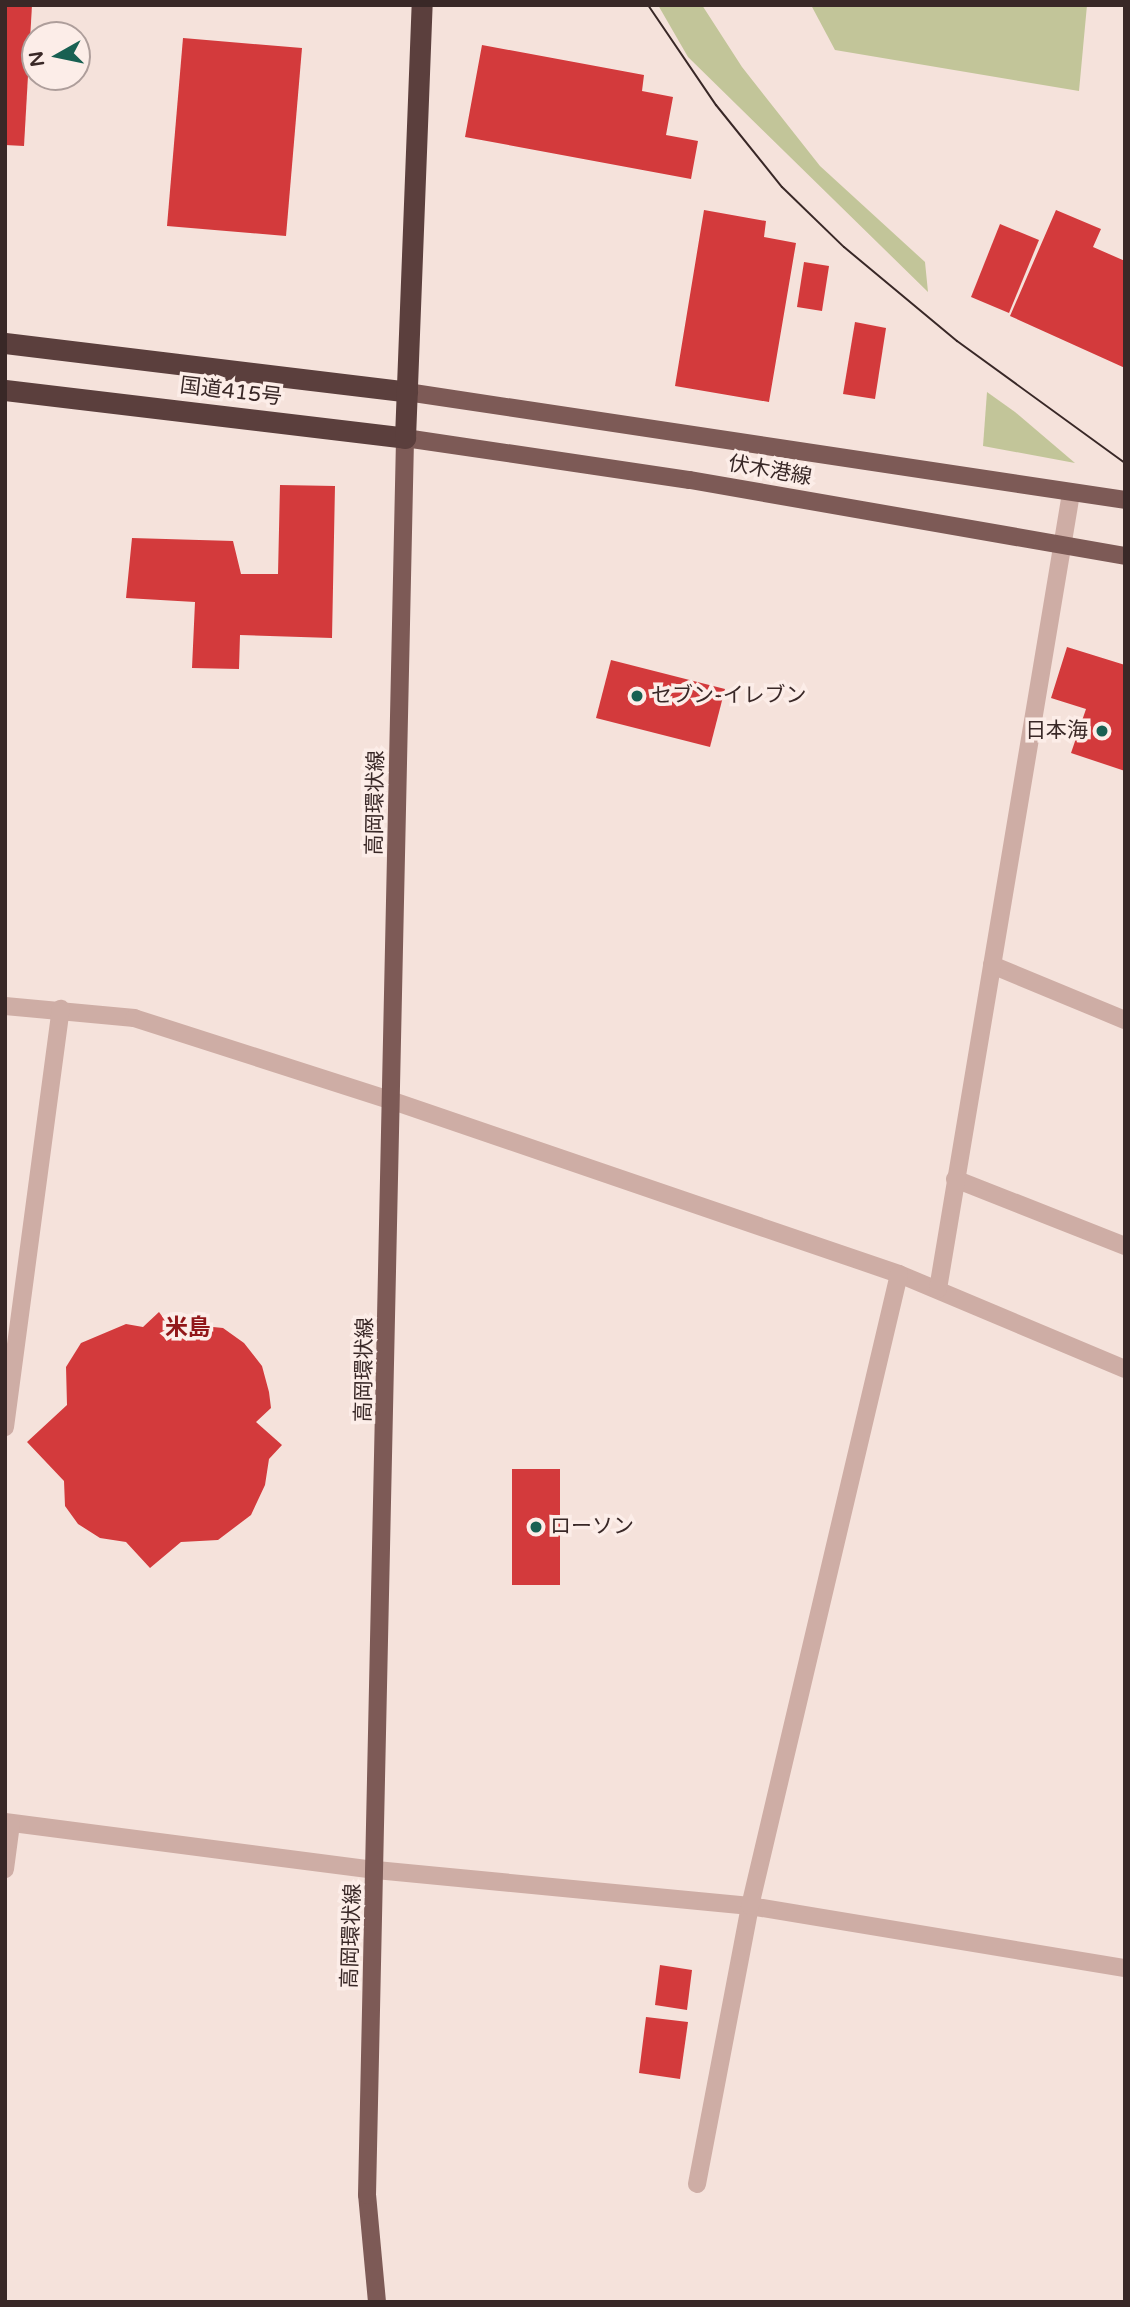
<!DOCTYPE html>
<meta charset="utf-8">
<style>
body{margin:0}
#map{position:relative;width:1130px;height:2307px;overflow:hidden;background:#f5e2db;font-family:"Varela Round","Noto Sans JP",sans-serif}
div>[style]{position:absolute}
.green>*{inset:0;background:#c2c599}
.building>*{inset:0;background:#d33a3c}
.minor>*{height:18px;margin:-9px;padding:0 9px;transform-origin:9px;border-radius:9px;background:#ceada5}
.major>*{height:18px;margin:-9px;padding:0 9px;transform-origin:9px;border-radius:9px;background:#7d5a56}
.highway>*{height:21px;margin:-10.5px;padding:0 10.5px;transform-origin:10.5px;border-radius:10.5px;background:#5b3f3d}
.tram>*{height:2px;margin:-1px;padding:0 1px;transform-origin:1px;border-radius:1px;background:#392827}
.dots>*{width:19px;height:19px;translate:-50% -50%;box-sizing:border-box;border:4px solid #fcede8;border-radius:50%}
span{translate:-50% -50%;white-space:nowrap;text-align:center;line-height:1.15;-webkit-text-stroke:7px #fcede8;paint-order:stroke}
.street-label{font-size:21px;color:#392827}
.poi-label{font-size:21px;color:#392827}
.left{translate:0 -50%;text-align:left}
.right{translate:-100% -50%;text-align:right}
.neighbourhood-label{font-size:23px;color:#911719;font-weight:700}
.frame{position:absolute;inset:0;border:7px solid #392827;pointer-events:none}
.north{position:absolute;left:21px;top:21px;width:70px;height:70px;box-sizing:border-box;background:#fcede8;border:2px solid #ae9e9b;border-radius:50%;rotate:261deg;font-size:19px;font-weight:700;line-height:28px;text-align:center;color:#392827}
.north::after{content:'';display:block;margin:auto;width:24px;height:32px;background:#186052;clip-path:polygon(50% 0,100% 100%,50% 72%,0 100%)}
</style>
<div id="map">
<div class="green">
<div style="clip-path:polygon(658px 5px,702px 5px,742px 67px,820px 166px,925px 262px,928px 292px,688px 57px)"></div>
<div style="clip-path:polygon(811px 5px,1087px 5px,1079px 91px,835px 50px)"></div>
<div style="clip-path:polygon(987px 392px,1015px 412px,1075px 463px,983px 446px)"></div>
</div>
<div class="building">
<div style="clip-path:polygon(5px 5px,32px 5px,24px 146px,5px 145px)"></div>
<div style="clip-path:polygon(183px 38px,302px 48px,286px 236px,167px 226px)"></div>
<div style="clip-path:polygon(482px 45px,644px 75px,642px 91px,673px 97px,666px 135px,698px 141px,691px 179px,465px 137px)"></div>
<div style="clip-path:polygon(704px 210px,766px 221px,764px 237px,796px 243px,769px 402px,675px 386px)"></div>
<div style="clip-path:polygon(1056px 210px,1101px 229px,1093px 247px,1125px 261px,1125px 368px,1010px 316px)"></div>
<div style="clip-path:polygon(1000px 224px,1039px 240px,1009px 313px,971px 297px)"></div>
<div style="clip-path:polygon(804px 262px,829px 266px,822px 311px,797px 307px)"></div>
<div style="clip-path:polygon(855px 322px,886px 328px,875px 399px,843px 394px)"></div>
<div style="clip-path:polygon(280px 485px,335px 486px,332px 638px,240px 635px,239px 669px,192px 668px,195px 602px,126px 598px,132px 538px,233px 541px,241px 574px,278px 574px)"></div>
<div style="clip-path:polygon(1067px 647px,1125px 665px,1125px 771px,1071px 753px,1086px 709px,1051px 698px)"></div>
<div style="clip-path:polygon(611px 660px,725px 689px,710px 747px,596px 718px)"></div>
<div style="clip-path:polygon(159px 1312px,180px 1341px,193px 1325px,223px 1328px,244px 1343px,262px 1366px,269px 1392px,271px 1408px,256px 1422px,282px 1445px,269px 1459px,265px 1485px,251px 1515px,218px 1540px,181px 1542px,150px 1568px,126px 1542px,100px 1538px,78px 1524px,65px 1506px,64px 1481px,27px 1442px,67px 1405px,66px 1367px,81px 1343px,126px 1324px,143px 1327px)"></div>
<div style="clip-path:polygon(512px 1469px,560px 1469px,560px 1585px,512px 1585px)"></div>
<div style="clip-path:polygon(660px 1965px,692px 1970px,687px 2010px,655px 2005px)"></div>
<div style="clip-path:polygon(646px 2017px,688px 2022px,680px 2079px,639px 2073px)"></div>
</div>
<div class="minor">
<div style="left:992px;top:965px;width:144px;rotate:22.5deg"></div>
<div style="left:5px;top:1006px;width:130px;rotate:5.3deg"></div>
<div style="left:134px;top:1018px;width:272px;rotate:17.8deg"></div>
<div style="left:393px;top:1101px;width:535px;rotate:18.88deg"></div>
<div style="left:899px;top:1274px;width:245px;rotate:22.8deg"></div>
<div style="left:955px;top:1179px;width:183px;rotate:21.5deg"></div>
<div style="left:938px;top:1289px;width:807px;rotate:-80.51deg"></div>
<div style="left:5px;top:1427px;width:422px;rotate:-82.4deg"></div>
<div style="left:5px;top:1822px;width:374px;rotate:7.4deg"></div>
<div style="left:376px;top:1870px;width:376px;rotate:5.5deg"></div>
<div style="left:750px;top:1906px;width:380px;rotate:9.4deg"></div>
<div style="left:5px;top:1869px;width:45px;rotate:-82.4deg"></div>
<div style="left:697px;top:2184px;width:283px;rotate:-79.2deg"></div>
<div style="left:750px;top:1906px;width:649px;rotate:-76.73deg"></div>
</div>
<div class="major">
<div style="left:407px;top:392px;width:726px;rotate:8.55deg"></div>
<div style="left:377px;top:2302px;width:107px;rotate:-95.3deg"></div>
<div style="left:367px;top:2195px;width:1757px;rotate:-88.76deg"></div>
<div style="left:405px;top:438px;width:288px;rotate:8.4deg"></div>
<div style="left:690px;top:480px;width:442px;rotate:9.9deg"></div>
</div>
<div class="highway">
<div style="left:5px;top:343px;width:405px;rotate:6.9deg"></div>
<div style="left:5px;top:390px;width:403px;rotate:6.8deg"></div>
<div style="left:405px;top:438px;width:433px;rotate:-87.8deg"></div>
</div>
<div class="tram">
<div style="left:648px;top:5px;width:121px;rotate:55.8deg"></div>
<div style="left:716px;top:105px;width:105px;rotate:51.2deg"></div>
<div style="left:782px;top:187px;width:86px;rotate:44.1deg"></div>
<div style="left:844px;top:247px;width:147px;rotate:39.8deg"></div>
<div style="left:957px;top:341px;width:208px;rotate:36deg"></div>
</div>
<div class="dots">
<div style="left:637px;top:696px;background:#186052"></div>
<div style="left:1102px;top:731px;background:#186052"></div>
<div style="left:536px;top:1527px;background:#186052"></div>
</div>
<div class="street-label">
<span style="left:231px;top:392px;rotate:7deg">国道415号</span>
<span style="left:770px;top:471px;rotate:10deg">伏木港線</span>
<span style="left:376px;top:803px;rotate:-89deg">高岡環状線</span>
<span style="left:365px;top:1370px;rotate:-89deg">高岡環状線</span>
<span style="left:352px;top:1936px;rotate:-88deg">高岡環状線</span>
</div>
<div class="poi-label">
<span class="left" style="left:651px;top:696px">セブン-イレブン</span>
<span class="right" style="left:1088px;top:731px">日本海</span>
<span class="left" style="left:550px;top:1527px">ローソン</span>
</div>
<div class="neighbourhood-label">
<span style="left:188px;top:1328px">米島</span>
</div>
<div class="frame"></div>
<div class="north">N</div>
</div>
